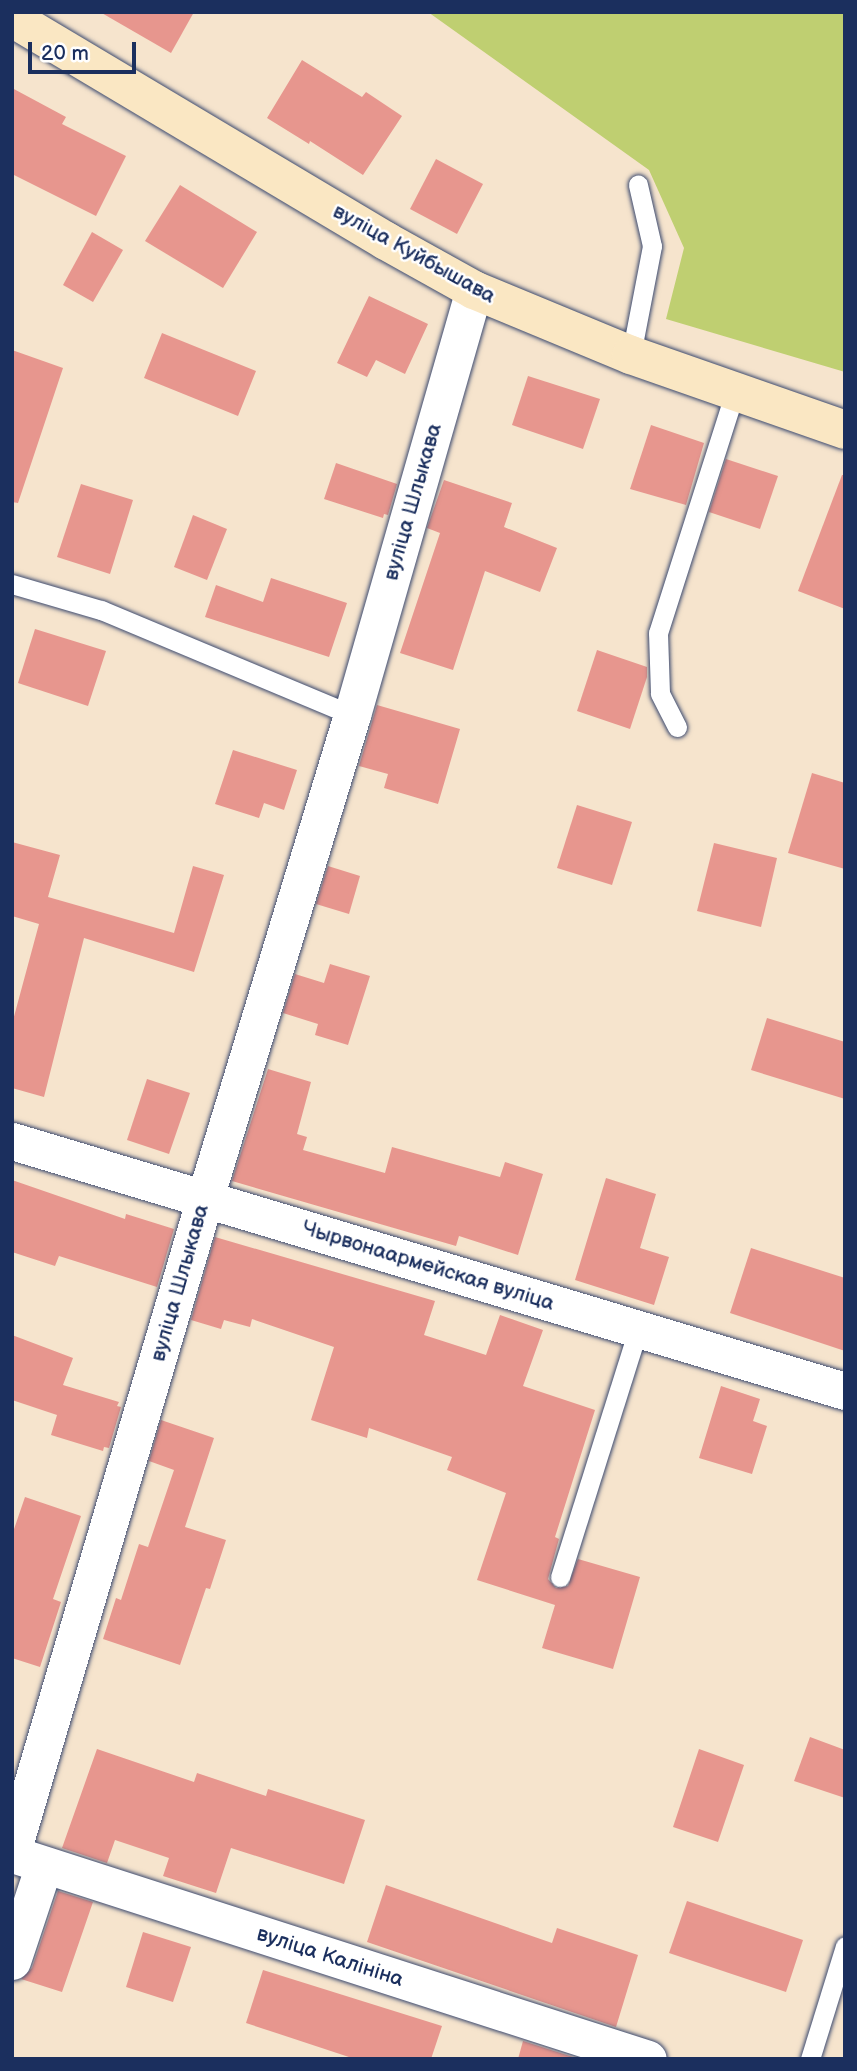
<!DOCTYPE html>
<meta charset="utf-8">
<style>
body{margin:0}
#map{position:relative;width:857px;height:2071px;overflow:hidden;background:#f6e4cd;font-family:"Balsamiq Sans",sans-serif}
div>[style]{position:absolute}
.green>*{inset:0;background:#bfcf71}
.building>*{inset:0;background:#e7968e}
.roads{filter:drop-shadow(0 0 2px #3c4a6f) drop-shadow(0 0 2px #3c4a6f)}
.lane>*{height:19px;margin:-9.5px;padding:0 9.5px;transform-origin:9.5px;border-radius:9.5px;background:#fff}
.street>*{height:37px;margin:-18.5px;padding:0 18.5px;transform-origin:18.5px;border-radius:18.5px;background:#fff}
.secondary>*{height:38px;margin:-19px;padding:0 19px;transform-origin:19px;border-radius:19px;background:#fae7c3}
span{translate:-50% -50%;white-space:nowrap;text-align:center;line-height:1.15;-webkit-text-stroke:5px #fff;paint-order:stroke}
.street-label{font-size:21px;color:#1b2f5e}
.frame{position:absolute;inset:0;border:14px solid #1b2f5e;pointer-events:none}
.scale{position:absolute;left:28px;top:42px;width:108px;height:32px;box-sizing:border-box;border:4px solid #1b2f5e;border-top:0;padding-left:9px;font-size:21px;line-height:24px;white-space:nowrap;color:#1b2f5e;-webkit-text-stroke:5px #fff;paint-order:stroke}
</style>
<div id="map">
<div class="green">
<div style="clip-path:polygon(428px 12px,845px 12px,845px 372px,666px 319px,684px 248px,649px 170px)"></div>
</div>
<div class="building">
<div style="clip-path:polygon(100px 12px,194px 12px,171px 53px)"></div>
<div style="clip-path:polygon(302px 60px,362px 97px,366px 92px,402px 116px,363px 175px,310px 141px,309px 144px,267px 118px)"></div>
<div style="clip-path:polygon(12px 88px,66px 117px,62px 124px,126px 156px,96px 216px,12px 174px)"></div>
<div style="clip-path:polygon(436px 159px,483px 184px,457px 234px,410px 209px)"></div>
<div style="clip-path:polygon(180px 185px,257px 232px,223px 288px,145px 241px)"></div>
<div style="clip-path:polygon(92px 232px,123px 250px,93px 302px,63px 285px)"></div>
<div style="clip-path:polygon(369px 296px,428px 324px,405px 374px,376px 360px,367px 377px,337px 363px)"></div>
<div style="clip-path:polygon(162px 333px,256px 371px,238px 416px,144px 378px)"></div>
<div style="clip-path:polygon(12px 350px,63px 368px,18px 503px,12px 502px)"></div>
<div style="clip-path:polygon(528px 376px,600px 399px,583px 449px,512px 425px)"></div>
<div style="clip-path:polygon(651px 425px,704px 443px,686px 505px,630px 489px)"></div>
<div style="clip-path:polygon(726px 459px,778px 476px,760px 529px,709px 512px)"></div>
<div style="clip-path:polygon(336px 463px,397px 484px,388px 515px,384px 514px,383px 518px,324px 499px)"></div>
<div style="clip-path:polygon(842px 475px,845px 475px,845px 609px,798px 591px)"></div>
<div style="clip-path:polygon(444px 480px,512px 503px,504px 527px,557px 548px,540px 592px,485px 571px,453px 670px,400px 653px,440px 533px,427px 528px)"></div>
<div style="clip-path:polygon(81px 484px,133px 500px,110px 574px,57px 557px)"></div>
<div style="clip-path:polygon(193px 515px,227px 529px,207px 580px,174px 567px)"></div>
<div style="clip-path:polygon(271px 578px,347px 603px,329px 657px,205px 617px,216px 585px,263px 602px)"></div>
<div style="clip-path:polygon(35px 629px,106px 651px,88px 706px,18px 683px)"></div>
<div style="clip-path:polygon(597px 650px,647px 667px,647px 677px,630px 729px,577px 711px)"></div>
<div style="clip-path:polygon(377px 705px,460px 729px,438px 804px,384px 788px,388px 774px,359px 766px)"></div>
<div style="clip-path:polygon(233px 750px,297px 770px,284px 810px,264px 803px,259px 818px,215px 804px)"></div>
<div style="clip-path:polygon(812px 773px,845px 783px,845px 869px,788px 853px)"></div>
<div style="clip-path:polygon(577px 805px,632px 822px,612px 885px,557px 868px)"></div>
<div style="clip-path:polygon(12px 842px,60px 855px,48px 897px,174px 933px,193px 866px,224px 875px,194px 972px,84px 938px,44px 1097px,12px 1088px,12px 1024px,39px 924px,12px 916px)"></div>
<div style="clip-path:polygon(714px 843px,777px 858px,761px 927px,697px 911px)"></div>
<div style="clip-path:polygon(328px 866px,360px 876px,349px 914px,316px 904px)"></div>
<div style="clip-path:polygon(330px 964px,370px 976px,348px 1045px,315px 1035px,318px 1024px,283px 1013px,295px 974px,324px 983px)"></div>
<div style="clip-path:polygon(767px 1018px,845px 1042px,845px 1099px,751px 1070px)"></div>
<div style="clip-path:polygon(268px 1069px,311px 1082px,297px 1134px,307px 1137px,303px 1150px,385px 1173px,392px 1147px,500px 1177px,505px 1162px,543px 1174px,518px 1255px,459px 1236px,456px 1246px,232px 1181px)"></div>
<div style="clip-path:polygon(147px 1079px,190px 1093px,169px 1154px,127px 1140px)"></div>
<div style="clip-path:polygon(606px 1178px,656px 1194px,640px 1248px,669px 1257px,654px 1305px,575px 1280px)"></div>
<div style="clip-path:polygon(12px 1180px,125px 1219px,126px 1214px,174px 1229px,157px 1287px,59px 1256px,55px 1266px,12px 1252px)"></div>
<div style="clip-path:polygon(215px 1237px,435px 1301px,424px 1335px,486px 1355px,500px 1315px,543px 1330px,523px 1386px,595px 1410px,555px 1537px,559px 1539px,548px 1579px,556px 1588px,568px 1586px,578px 1559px,640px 1577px,613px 1669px,542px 1648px,555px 1605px,477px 1580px,506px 1493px,447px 1470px,452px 1457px,369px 1428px,367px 1438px,311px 1420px,334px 1347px,252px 1319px,250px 1327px,224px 1320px,221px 1329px,191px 1320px)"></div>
<div style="clip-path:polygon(751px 1248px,845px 1278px,845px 1351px,730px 1313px)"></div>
<div style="clip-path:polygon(12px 1335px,73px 1358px,63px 1385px,119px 1402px,117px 1406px,121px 1407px,109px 1448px,104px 1447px,103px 1451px,51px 1435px,57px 1415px,12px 1400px)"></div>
<div style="clip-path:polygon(721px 1386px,760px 1399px,753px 1421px,767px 1426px,752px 1474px,699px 1458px)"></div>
<div style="clip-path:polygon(161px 1420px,214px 1438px,185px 1527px,226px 1540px,210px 1589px,206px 1588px,180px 1665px,103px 1639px,116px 1598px,121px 1600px,139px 1544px,148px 1547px,174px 1470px,149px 1461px)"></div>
<div style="clip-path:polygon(25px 1497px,81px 1516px,53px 1599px,61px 1602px,40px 1667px,12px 1658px,12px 1535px)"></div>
<div style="clip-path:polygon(810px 1737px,845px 1750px,845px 1798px,794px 1781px)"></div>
<div style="clip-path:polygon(97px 1749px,194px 1782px,197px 1773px,266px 1796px,268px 1789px,365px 1820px,344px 1884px,231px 1848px,216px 1893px,163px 1876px,169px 1858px,115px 1840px,107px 1863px,62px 1848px)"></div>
<div style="clip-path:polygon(699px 1749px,744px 1765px,718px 1842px,673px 1827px)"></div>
<div style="clip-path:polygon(386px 1885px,552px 1943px,557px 1928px,638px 1955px,616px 2027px,367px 1942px)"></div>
<div style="clip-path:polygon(58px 1891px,93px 1902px,62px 1992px,21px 1979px,32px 1968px)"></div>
<div style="clip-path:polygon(687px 1901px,803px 1940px,786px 1992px,669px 1953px)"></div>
<div style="clip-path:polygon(143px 1932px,191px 1947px,173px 2002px,126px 1987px)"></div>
<div style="clip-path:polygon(263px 1970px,442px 2026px,431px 2059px,355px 2059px,246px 2023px)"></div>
<div style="clip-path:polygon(523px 2041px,579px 2059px,518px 2059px)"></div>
</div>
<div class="roads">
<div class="lane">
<div style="left:631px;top:355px;width:111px;rotate:-79.1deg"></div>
<div style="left:652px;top:246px;width:63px;rotate:-102.9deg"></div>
<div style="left:12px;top:584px;width:93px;rotate:16.3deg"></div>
<div style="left:101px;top:610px;width:272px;rotate:22.7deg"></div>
<div style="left:677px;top:727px;width:38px;rotate:-117deg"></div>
<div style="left:660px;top:693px;width:60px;rotate:-91.9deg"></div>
<div style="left:658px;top:633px;width:253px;rotate:-72.3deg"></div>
<div style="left:560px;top:1577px;width:259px;rotate:-72.5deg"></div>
<div style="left:810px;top:2059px;width:118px;rotate:-72.8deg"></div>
</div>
<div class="street">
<div style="left:12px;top:1141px;width:870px;rotate:16.71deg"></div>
<div style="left:12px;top:1852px;width:682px;rotate:-73.56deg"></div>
<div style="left:205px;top:1198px;width:505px;rotate:-73.07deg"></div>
<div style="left:352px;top:715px;width:442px;rotate:-74deg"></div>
<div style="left:12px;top:1854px;width:668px;rotate:17.87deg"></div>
<div style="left:12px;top:1961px;width:101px;rotate:-71.6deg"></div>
</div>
<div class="secondary">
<div style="left:12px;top:18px;width:435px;rotate:30.8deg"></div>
<div style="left:386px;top:241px;width:101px;rotate:29.1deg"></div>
<div style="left:474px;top:290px;width:170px;rotate:22.5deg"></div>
<div style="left:631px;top:355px;width:227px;rotate:19.3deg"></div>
</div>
</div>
<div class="street-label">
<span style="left:414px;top:254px;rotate:29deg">вуліца Куйбышава</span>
<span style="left:413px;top:502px;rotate:-74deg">вуліца Шлыкава</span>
<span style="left:428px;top:1266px;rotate:17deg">Чырвонаармейская вуліца</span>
<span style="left:180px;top:1283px;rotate:-74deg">вуліца Шлыкава</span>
<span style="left:330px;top:1957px;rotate:18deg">вуліца Калініна</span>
</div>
<div class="frame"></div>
<div class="scale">20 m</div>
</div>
